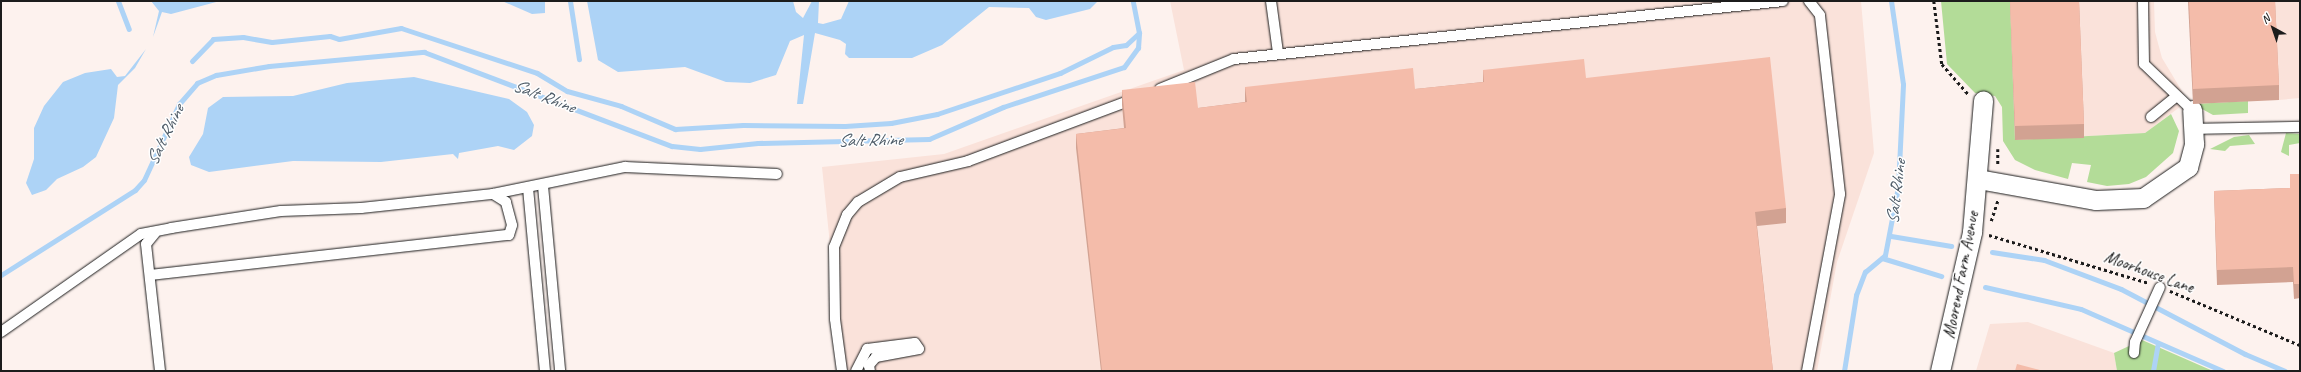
<!DOCTYPE html>
<style>
body{margin:0}
#map{position:relative;width:2301px;height:372px;overflow:hidden;background:#fdf2ee;font-family:Caveat,sans-serif}
div>[style]{position:absolute}
.built>*{inset:0;background:#fae2da}
.green>*{inset:0;background:#b3dc98}
.water>*{inset:0;background:#add3f6}
.stream>*{height:5px;margin:-2.5px;padding:0 2.5px;transform-origin:2.5px;border-radius:2.5px;background:#add3f6}
.path>*{height:2.5px;margin-top:-1.25px;transform-origin:0;background:repeating-linear-gradient(90deg,#1c1c1c 0 3px,transparent 0 6px)}
.roads{filter:drop-shadow(0 0 1px #1c1c1c) drop-shadow(0 0 1px #1c1c1c)}
.service>*{height:10px;margin:-5px;padding:0 5px;transform-origin:5px;border-radius:5px;background:#fff}
.minor>*{height:19px;margin:-9.5px;padding:0 9.5px;transform-origin:9.5px;border-radius:9.5px;background:#fff}
.wall>*{inset:0;background:#d2a292}
.building>*{inset:0;background:#f4bcaa}
span{translate:-50% -50%;white-space:nowrap;text-align:center;line-height:1.15;-webkit-text-stroke:3px #fff;paint-order:stroke}
.street-label{font-size:17px;color:#1c1c1c}
.water-label{font-size:18px;color:#4f5c68;font-style:italic}
.frame{position:absolute;inset:0;border:2px solid #1c1c1c;pointer-events:none}
.north{position:absolute;left:2253px;top:8px;width:40px;height:40px;-webkit-text-stroke:3px #fff;paint-order:stroke;rotate:320deg;font-size:11px;font-weight:700;line-height:16px;text-align:center;color:#1c1c1c}
.north::after{content:'';display:block;margin:auto;width:14px;height:18px;background:#1c1c1c;clip-path:polygon(50% 0,100% 100%,50% 72%,0 100%)}
</style>
<div id="map">
<div class="built">
<div style="clip-path:polygon(1170px 1px,1861px 1px,1874px 153px,1837px 262px,1817px 371px,843px 371px,822px 167px,944px 154px,1184px 70px)"></div>
<div style="clip-path:polygon(2010px 1px,2154px 1px,2155px 32px,2162px 58px,2188px 101px,2145px 133px,2015px 140px)"></div>
<div style="clip-path:polygon(2188px 1px,2300px 1px,2300px 98px,2279px 100px)"></div>
<div style="clip-path:polygon(2028px 322px,2114px 353px,2117px 371px,1976px 371px,1990px 324px)"></div>
</div>
<div class="green">
<div style="clip-path:polygon(1941px 1px,2010px 1px,2015px 140px,2145px 133px,2171px 114px,2179px 131px,2173px 153px,2146px 177px,2129px 184px,2107px 186px,2087px 182px,2091px 165px,2072px 163px,2068px 179px,2035px 170px,2015px 160px,2003px 141px,2002px 107px,1995px 96px,1975px 93px,1947px 64px)"></div>
<div style="clip-path:polygon(2248px 101px,2248px 113px,2213px 115px,2193px 104px)"></div>
<div style="clip-path:polygon(2286px 133px,2300px 134px,2300px 143px,2289px 145px,2289px 156px,2281px 152px)"></div>
<div style="clip-path:polygon(2249px 135px,2255px 144px,2230px 146px,2225px 151px,2210px 149px,2234px 137px)"></div>
<div style="clip-path:polygon(2142px 340px,2213px 371px,2117px 371px,2114px 353px)"></div>
</div>
<div class="water">
<div style="clip-path:polygon(151px 1px,220px 1px,171px 14px,162px 12px,153px 37px,159px 11px)"></div>
<div style="clip-path:polygon(502px 1px,545px 1px,545px 13px,532px 14px)"></div>
<div style="clip-path:polygon(587px 1px,793px 1px,796px 12px,803px 18px,812px 1px,819px 1px,818px 23px,823px 24px,841px 19px,849px 1px,1098px 1px,1090px 9px,1046px 20px,1036px 17px,1029px 8px,989px 7px,942px 45px,912px 58px,849px 58px,845px 54px,846px 44px,840px 40px,815px 33px,803px 104px,797px 104px,804px 35px,790px 41px,776px 75px,750px 83px,726px 82px,685px 67px,618px 72px,598px 60px)"></div>
<div style="clip-path:polygon(146px 49px,135px 68px,118px 85px,114px 118px,96px 157px,83px 167px,57px 179px,46px 190px,32px 195px,26px 183px,34px 159px,34px 128px,44px 106px,63px 82px,85px 73px,111px 69px,117px 77px,125px 76px)"></div>
<div style="clip-path:polygon(414px 77px,509px 99px,527px 112px,534px 125px,532px 136px,514px 150px,498px 146px,459px 153px,458px 159px,453px 154px,381px 162px,293px 161px,209px 172px,191px 165px,189px 157px,203px 134px,208px 108px,223px 97px,293px 96px,347px 83px)"></div>
</div>
<div class="stream">
<div style="left:118px;top:1px;width:30px;rotate:69deg"></div>
<div style="left:570px;top:1px;width:59px;rotate:81.2deg"></div>
<div style="left:192px;top:61px;width:30px;rotate:-46deg"></div>
<div style="left:213px;top:39px;width:30px;rotate:-4deg"></div>
<div style="left:243px;top:37px;width:29px;rotate:10deg"></div>
<div style="left:272px;top:42px;width:58px;rotate:-5.9deg"></div>
<div style="left:330px;top:36px;width:9px;rotate:18deg"></div>
<div style="left:339px;top:39px;width:63px;rotate:-10.1deg"></div>
<div style="left:401px;top:28px;width:143px;rotate:18.3deg"></div>
<div style="left:537px;top:73px;width:35px;rotate:31deg"></div>
<div style="left:567px;top:91px;width:56px;rotate:15.5deg"></div>
<div style="left:621px;top:106px;width:59px;rotate:23.1deg"></div>
<div style="left:675px;top:129px;width:68px;rotate:-3.4deg"></div>
<div style="left:743px;top:125px;width:102px;rotate:0.6deg"></div>
<div style="left:845px;top:126px;width:46px;rotate:-3.7deg"></div>
<div style="left:891px;top:123px;width:47px;rotate:-11.1deg"></div>
<div style="left:937px;top:114px;width:130px;rotate:-18.4deg"></div>
<div style="left:1060px;top:73px;width:59px;rotate:-26.1deg"></div>
<div style="left:1113px;top:47px;width:13px;rotate:-9deg"></div>
<div style="left:1126px;top:45px;width:18px;rotate:-43deg"></div>
<div style="left:1139px;top:33px;width:33px;rotate:-101deg"></div>
<div style="left:1891px;top:236px;width:61px;rotate:9.5deg"></div>
<div style="left:1992px;top:252px;width:53px;rotate:8.7deg"></div>
<div style="left:2044px;top:260px;width:82px;rotate:20.6deg"></div>
<div style="left:2121px;top:289px;width:140px;rotate:27.7deg"></div>
<div style="left:2245px;top:354px;width:43px;rotate:23deg"></div>
<div style="left:1882px;top:258px;width:62px;rotate:17deg"></div>
<div style="left:1px;top:275px;width:159px;rotate:-32.4deg"></div>
<div style="left:135px;top:190px;width:13px;rotate:-48deg"></div>
<div style="left:144px;top:180px;width:84px;rotate:-65.3deg"></div>
<div style="left:179px;top:104px;width:28px;rotate:-49deg"></div>
<div style="left:197px;top:83px;width:21px;rotate:-23deg"></div>
<div style="left:216px;top:75px;width:54px;rotate:-9.6deg"></div>
<div style="left:269px;top:66px;width:156px;rotate:-5.2deg"></div>
<div style="left:424px;top:52px;width:265px;rotate:20.8deg"></div>
<div style="left:672px;top:146px;width:28px;rotate:6deg"></div>
<div style="left:700px;top:149px;width:58px;rotate:-5.9deg"></div>
<div style="left:758px;top:143px;width:171px;rotate:-1.3deg"></div>
<div style="left:929px;top:139px;width:81px;rotate:-23.4deg"></div>
<div style="left:1003px;top:107px;width:127px;rotate:-18.3deg"></div>
<div style="left:1124px;top:67px;width:24px;rotate:-54deg"></div>
<div style="left:1138px;top:48px;width:15px;rotate:-86deg"></div>
<div style="left:1985px;top:287px;width:98px;rotate:12.9deg"></div>
<div style="left:2081px;top:309px;width:155px;rotate:23.6deg"></div>
<div style="left:1844px;top:371px;width:77px;rotate:-81deg"></div>
<div style="left:1856px;top:295px;width:25px;rotate:-69deg"></div>
<div style="left:1865px;top:272px;width:26px;rotate:-40deg"></div>
<div style="left:1885px;top:255px;width:69px;rotate:-79.2deg"></div>
<div style="left:1898px;top:187px;width:103px;rotate:-87.2deg"></div>
<div style="left:1903px;top:84px;width:84px;rotate:-98.2deg"></div>
<div style="left:2153px;top:371px;width:28px;rotate:-80deg"></div>
</div>
<div class="path">
<div style="left:1934px;top:1px;width:64px;rotate:82.8deg"></div>
<div style="left:1942px;top:64px;width:40px;rotate:49deg"></div>
<div style="left:1998px;top:149px;width:17px;rotate:90deg"></div>
<div style="left:1991px;top:221px;width:23px;rotate:-72deg"></div>
<div style="left:1989px;top:235px;width:167px;rotate:16.7deg"></div>
<div style="left:2170px;top:291px;width:141px;rotate:22.6deg"></div>
</div>
<div class="roads">
<div class="service">
<div style="left:1271px;top:1px;width:52px;rotate:82.3deg"></div>
<div style="left:2143px;top:1px;width:63px;rotate:89.1deg"></div>
<div style="left:2144px;top:64px;width:66px;rotate:43.8deg"></div>
<div style="left:1160px;top:89px;width:80px;rotate:-22.1deg"></div>
<div style="left:1234px;top:59px;width:552px;rotate:-6.03deg"></div>
<div style="left:2151px;top:117px;width:33px;rotate:-39deg"></div>
<div style="left:2193px;top:129px;width:107px;rotate:-1.1deg"></div>
<div style="left:543px;top:186px;width:186px;rotate:84.7deg"></div>
<div style="left:528px;top:188px;width:184px;rotate:84.7deg"></div>
<div style="left:155px;top:233px;width:14px;rotate:129deg"></div>
<div style="left:146px;top:244px;width:128px;rotate:83.7deg"></div>
<div style="left:150px;top:275px;width:361px;rotate:-6.4deg"></div>
<div style="left:509px;top:235px;width:10px;rotate:-73deg"></div>
<div style="left:512px;top:225px;width:24px;rotate:-105deg"></div>
<div style="left:506px;top:202px;width:15px;rotate:-148deg"></div>
<div style="left:1px;top:332px;width:171px;rotate:-35deg"></div>
<div style="left:141px;top:234px;width:31px;rotate:-11deg"></div>
<div style="left:171px;top:228px;width:111px;rotate:-8.8deg"></div>
<div style="left:281px;top:211px;width:80px;rotate:-2.1deg"></div>
<div style="left:361px;top:208px;width:133px;rotate:-6.1deg"></div>
<div style="left:493px;top:194px;width:135px;rotate:-11.6deg"></div>
<div style="left:625px;top:167px;width:152px;rotate:2.6deg"></div>
<div style="left:2134px;top:353px;width:11px;rotate:-85deg"></div>
<div style="left:2135px;top:342px;width:60px;rotate:-65.6deg"></div>
<div style="left:842px;top:371px;width:52px;rotate:-97.7deg"></div>
<div style="left:835px;top:319px;width:72px;rotate:-90.8deg"></div>
<div style="left:834px;top:247px;width:35px;rotate:-68deg"></div>
<div style="left:847px;top:215px;width:17px;rotate:-50deg"></div>
<div style="left:858px;top:202px;width:49px;rotate:-30.8deg"></div>
<div style="left:900px;top:177px;width:70px;rotate:-13.2deg"></div>
<div style="left:968px;top:161px;width:177px;rotate:-20.5deg"></div>
<div style="left:856px;top:371px;width:25px;rotate:-63deg"></div>
<div style="left:867px;top:349px;width:48px;rotate:-7.1deg"></div>
<div style="left:915px;top:343px;width:7px;rotate:56deg"></div>
<div style="left:919px;top:349px;width:44px;rotate:169.5deg"></div>
<div style="left:876px;top:357px;width:11px;rotate:131deg"></div>
<div style="left:869px;top:365px;width:6px;rotate:81deg"></div>
<div style="left:1807px;top:371px;width:180px;rotate:-79.4deg"></div>
<div style="left:1840px;top:194px;width:180px;rotate:-96.4deg"></div>
<div style="left:1820px;top:15px;width:18px;rotate:-128deg"></div>
</div>
<div class="minor">
<div style="left:1978px;top:179px;width:120px;rotate:10.1deg"></div>
<div style="left:2096px;top:200px;width:47px;rotate:-2.4deg"></div>
<div style="left:2143px;top:198px;width:55px;rotate:-34.6deg"></div>
<div style="left:2188px;top:167px;width:24px;rotate:-75deg"></div>
<div style="left:2194px;top:144px;width:34px;rotate:-93deg"></div>
<div style="left:1940px;top:371px;width:143px;rotate:-77deg"></div>
<div style="left:1972px;top:232px;width:132px;rotate:-85.2deg"></div>
</div>
</div>
<div class="wall">
<div style="clip-path:polygon(2010px 1px,2079px 1px,2084px 124px,2084px 138px,2015px 140px)"></div>
<div style="clip-path:polygon(2188px 1px,2275px 1px,2279px 85px,2279px 100px,2193px 104px)"></div>
<div style="clip-path:polygon(1483px 70px,1586px 78px,1786px 208px,1786px 223px,1757px 226px,1773px 371px,1101px 371px,1076px 148px,1076px 134px,1124px 128px,1122px 105px,1122px 90px,1198px 108px,1245px 102px,1245px 87px,1415px 89px,1483px 82px)"></div>
<div style="clip-path:polygon(2290px 174px,2300px 174px,2300px 298px,2294px 299px,2293px 282px,2217px 285px,2214px 191px,2290px 188px)"></div>
</div>
<div class="building">
<div style="clip-path:polygon(2010px 1px,2079px 1px,2084px 124px,2015px 126px)"></div>
<div style="clip-path:polygon(2189px 1px,2275px 1px,2279px 85px,2193px 89px)"></div>
<div style="clip-path:polygon(1770px 57px,1786px 208px,1755px 212px,1773px 371px,1102px 371px,1076px 134px,1126px 128px,1122px 90px,1195px 82px,1198px 108px,1247px 102px,1245px 87px,1413px 68px,1415px 89px,1484px 82px,1483px 70px,1584px 59px,1586px 78px)"></div>
<div style="clip-path:polygon(2290px 174px,2300px 174px,2300px 284px,2294px 284px,2293px 267px,2217px 270px,2214px 191px,2290px 188px)"></div>
<div style="clip-path:polygon(2017px 364px,2044px 371px,2015px 371px)"></div>
</div>
<div class="street-label">
<span style="left:2149px;top:272px;rotate:20deg">Moorhouse Lane</span>
<span style="left:1961px;top:275px;rotate:-79deg">Moorend Farm Avenue</span>
</div>
<div class="water-label">
<span style="left:544px;top:96px;rotate:21deg">Salt Rhine</span>
<span style="left:165px;top:135px;rotate:-64deg">Salt Rhine</span>
<span style="left:870px;top:140px;rotate:-1deg">Salt Rhine</span>
<span style="left:1896px;top:192px;rotate:-83deg">Salt Rhine</span>
</div>
<div class="frame"></div>
<div class="north">N</div>
</div>
